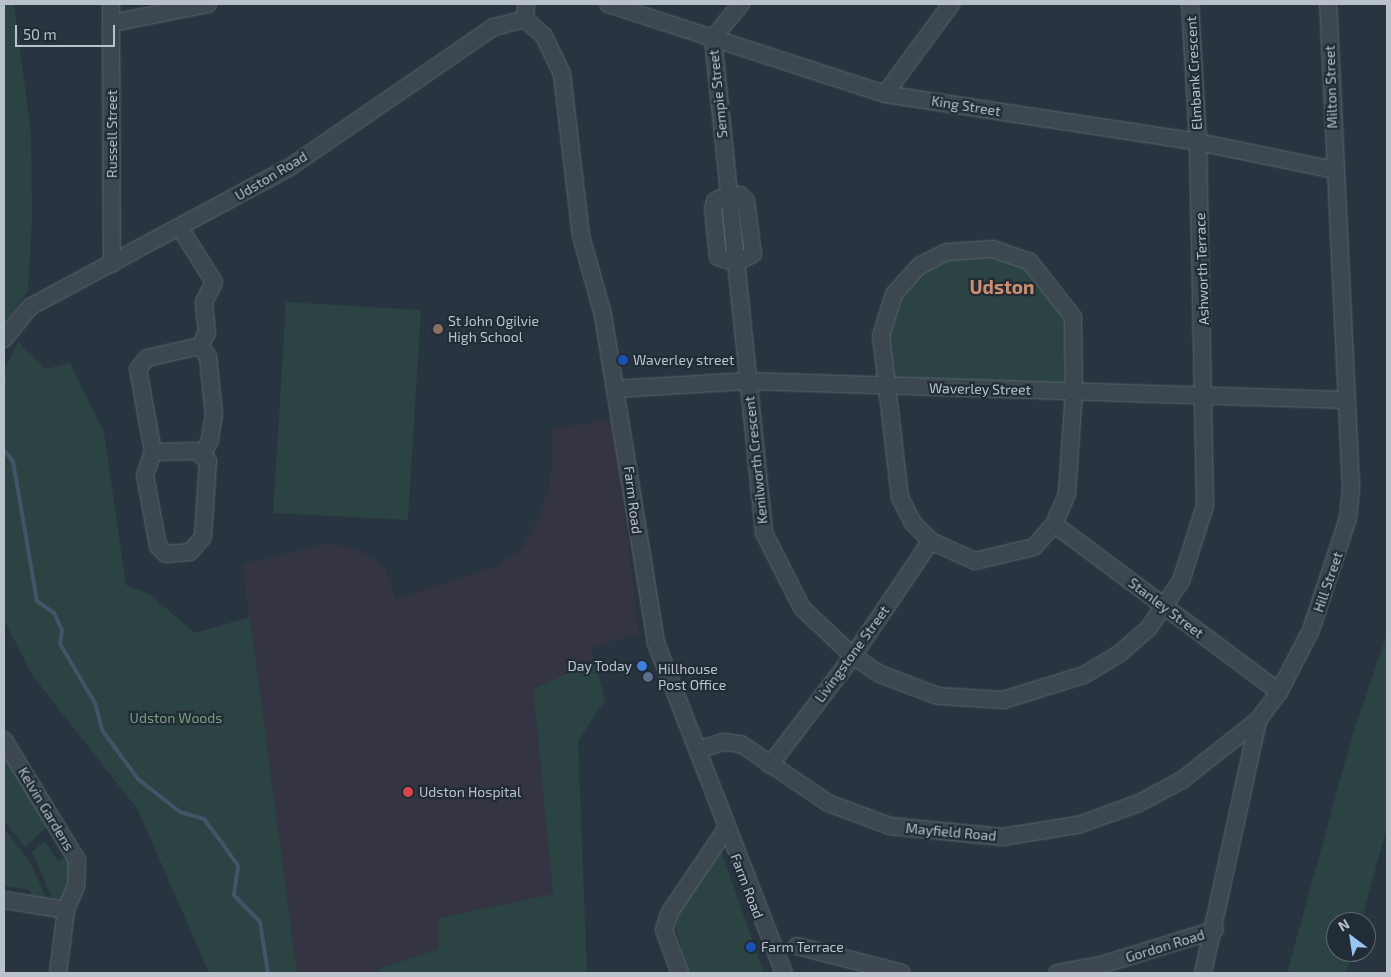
<!DOCTYPE html>
<style>
body{margin:0}
#map{position:relative;width:1391px;height:977px;overflow:hidden;background:#283540;font-family:"Exo 2",sans-serif}
div>[style]{position:absolute}
.medical>*{inset:0;background:#343442}
.green>*{inset:0;background:#2b4342}
.stream>*{height:4px;margin:-2px;padding:0 2px;transform-origin:2px;border-radius:2px;background:#405568}
.roads{filter:drop-shadow(0 0 1px #5a656e) drop-shadow(0 0 1px #5a656e)}
.minor>*{height:16px;margin:-8px;padding:0 8px;transform-origin:8px;border-radius:8px;background:#3c4750}
.dots>*{width:14px;height:14px;translate:-50% -50%;box-sizing:border-box;border:2px solid #212c36;border-radius:50%}
span{translate:-50% -50%;white-space:nowrap;text-align:center;line-height:1.15;-webkit-text-stroke:4.5px #212c36;paint-order:stroke}
.street-label{font-size:14px;color:#b9c2ca}
.poi-label{font-size:14px;color:#b9c2ca}
.left{translate:0 -50%;text-align:left}
.right{translate:-100% -50%;text-align:right}
.park-label{font-size:14px;color:#799f7e}
.district-label{font-size:19px;color:#cf8e70;font-weight:700}
.frame{position:absolute;inset:0;border:5px solid #b9c2ca;pointer-events:none}
.north{position:absolute;left:1326px;top:912px;width:50px;height:50px;box-sizing:border-box;background:#212c36;border:1px solid #5e6871;border-radius:50%;rotate:329deg;font-size:14px;font-weight:700;line-height:20px;text-align:center;color:#b9c2ca}
.north::after{content:'';display:block;margin:auto;width:18px;height:22px;background:#98c5f1;clip-path:polygon(50% 0,100% 100%,50% 72%,0 100%)}
.scale{position:absolute;left:15px;top:25px;width:100px;height:22px;box-sizing:border-box;border:2px solid #b9c2ca;border-top:0;padding-left:6px;font-size:15px;line-height:18px;white-space:nowrap;color:#b9c2ca;-webkit-text-stroke:4px #212c36;paint-order:stroke}
</style>
<div id="map">
<div class="medical">
<div style="clip-path:polygon(613px 420px,639px 634px,591px 647px,595px 661px,533px 689px,553px 895px,438px 918px,438px 949px,378px 969px,379px 973px,297px 973px,242px 565px,328px 543px,361px 551px,385px 567px,396px 599px,493px 567px,521px 550px,542px 511px,551px 476px,552px 429px)"></div>
</div>
<div class="green">
<div style="clip-path:polygon(4px 4px,14px 4px,31px 134px,32px 218px,28px 290px,4px 327px)"></div>
<div style="clip-path:polygon(993px 249px,1030px 262px,1073px 317px,1074px 391px,884px 388px,881px 336px,894px 294px,919px 266px)"></div>
<div style="clip-path:polygon(286px 302px,421px 310px,408px 520px,273px 513px)"></div>
<div style="clip-path:polygon(18px 342px,46px 369px,70px 363px,104px 433px,126px 585px,149px 594px,195px 633px,250px 617px,297px 973px,209px 973px,138px 810px,32px 675px,4px 620px,4px 371px)"></div>
<div style="clip-path:polygon(1387px 634px,1387px 827px,1361px 922px,1336px 922px,1336px 952px,1352px 952px,1346px 973px,1287px 973px,1353px 733px)"></div>
<div style="clip-path:polygon(595px 661px,605px 700px,578px 741px,587px 973px,379px 973px,378px 969px,438px 949px,438px 918px,553px 894px,533px 689px)"></div>
<div style="clip-path:polygon(4px 755px,48px 826px,25px 847px,4px 821px)"></div>
<div style="clip-path:polygon(4px 828px,31px 864px,49px 904px,32px 902px,30px 890px,4px 886px)"></div>
<div style="clip-path:polygon(45px 841px,58px 862px,66px 857px,71px 868px,64px 898px,53px 900px,32px 852px)"></div>
<div style="clip-path:polygon(721px 851px,764px 973px,688px 973px,675px 924px,683px 902px)"></div>
</div>
<div class="stream">
<div style="left:4px;top:380px;width:2px;rotate:90deg"></div>
<div style="left:4px;top:450px;width:14px;rotate:51deg"></div>
<div style="left:13px;top:461px;width:142px;rotate:80.3deg"></div>
<div style="left:37px;top:601px;width:21px;rotate:35deg"></div>
<div style="left:54px;top:613px;width:19px;rotate:65deg"></div>
<div style="left:62px;top:630px;width:14px;rotate:98deg"></div>
<div style="left:60px;top:644px;width:69px;rotate:59.3deg"></div>
<div style="left:95px;top:703px;width:28px;rotate:75deg"></div>
<div style="left:102px;top:730px;width:61px;rotate:53.7deg"></div>
<div style="left:138px;top:779px;width:53px;rotate:38.2deg"></div>
<div style="left:180px;top:812px;width:25px;rotate:16deg"></div>
<div style="left:204px;top:819px;width:30px;rotate:53deg"></div>
<div style="left:222px;top:843px;width:28px;rotate:55deg"></div>
<div style="left:238px;top:866px;width:29px;rotate:98deg"></div>
<div style="left:234px;top:895px;width:37px;rotate:46deg"></div>
<div style="left:260px;top:922px;width:52px;rotate:81.1deg"></div>
</div>
<div class="roads">
<div class="minor">
<div style="left:111px;top:4px;width:260px;rotate:89.8deg"></div>
<div style="left:608px;top:4px;width:291px;rotate:18deg"></div>
<div style="left:885px;top:94px;width:317px;rotate:8.7deg"></div>
<div style="left:1198px;top:142px;width:140px;rotate:11.6deg"></div>
<div style="left:741px;top:4px;width:44px;rotate:129.5deg"></div>
<div style="left:713px;top:38px;width:498px;rotate:84.1deg"></div>
<div style="left:764px;top:533px;width:84px;rotate:63.1deg"></div>
<div style="left:802px;top:608px;width:70px;rotate:43.3deg"></div>
<div style="left:853px;top:656px;width:32px;rotate:34deg"></div>
<div style="left:880px;top:674px;width:62px;rotate:20.8deg"></div>
<div style="left:938px;top:696px;width:65px;rotate:3.5deg"></div>
<div style="left:1003px;top:700px;width:85px;rotate:-17.2deg"></div>
<div style="left:1084px;top:675px;width:41px;rotate:-31deg"></div>
<div style="left:1119px;top:654px;width:38px;rotate:-41deg"></div>
<div style="left:1148px;top:629px;width:58px;rotate:-55.5deg"></div>
<div style="left:1181px;top:581px;width:79px;rotate:-72.3deg"></div>
<div style="left:1205px;top:506px;width:364px;rotate:-91.1deg"></div>
<div style="left:1198px;top:142px;width:138px;rotate:-93.3deg"></div>
<div style="left:525px;top:19px;width:25px;rotate:42deg"></div>
<div style="left:544px;top:36px;width:42px;rotate:64.7deg"></div>
<div style="left:562px;top:74px;width:163px;rotate:83.3deg"></div>
<div style="left:581px;top:236px;width:82px;rotate:74.4deg"></div>
<div style="left:603px;top:315px;width:332px;rotate:80.8deg"></div>
<div style="left:656px;top:643px;width:354px;rotate:68.8deg"></div>
<div style="left:525px;top:19px;width:15px;rotate:-86deg"></div>
<div style="left:112px;top:23px;width:98px;rotate:-11.2deg"></div>
<div style="left:885px;top:94px;width:112px;rotate:-53.7deg"></div>
<div style="left:728px;top:195px;width:12px"></div>
<div style="left:740px;top:195px;width:8px;rotate:45deg"></div>
<div style="left:746px;top:201px;width:53px;rotate:82.5deg"></div>
<div style="left:753px;top:254px;width:19px;rotate:152deg"></div>
<div style="left:736px;top:263px;width:19px;rotate:-162deg"></div>
<div style="left:718px;top:257px;width:48px;rotate:-95.9deg"></div>
<div style="left:713px;top:209px;width:8px;rotate:-76deg"></div>
<div style="left:715px;top:201px;width:14px;rotate:-25deg"></div>
<div style="left:993px;top:249px;width:39px;rotate:19deg"></div>
<div style="left:1030px;top:262px;width:70px;rotate:52deg"></div>
<div style="left:1073px;top:317px;width:74px;rotate:89.2deg"></div>
<div style="left:1074px;top:391px;width:103px;rotate:93.9deg"></div>
<div style="left:1067px;top:494px;width:33px;rotate:113deg"></div>
<div style="left:1054px;top:524px;width:30px;rotate:131deg"></div>
<div style="left:1034px;top:547px;width:61px;rotate:166.7deg"></div>
<div style="left:975px;top:561px;width:48px;rotate:-155.6deg"></div>
<div style="left:931px;top:541px;width:25px;rotate:-135deg"></div>
<div style="left:913px;top:523px;width:29px;rotate:-117deg"></div>
<div style="left:900px;top:497px;width:162px;rotate:-96.7deg"></div>
<div style="left:881px;top:336px;width:44px;rotate:-72.8deg"></div>
<div style="left:894px;top:294px;width:38px;rotate:-48deg"></div>
<div style="left:919px;top:266px;width:31px;rotate:-27deg"></div>
<div style="left:947px;top:252px;width:46px;rotate:-3.7deg"></div>
<div style="left:4px;top:339px;width:41px;rotate:-50.9deg"></div>
<div style="left:30px;top:307px;width:295px;rotate:-28.3deg"></div>
<div style="left:290px;top:167px;width:247px;rotate:-34.5deg"></div>
<div style="left:494px;top:27px;width:32px;rotate:-14deg"></div>
<div style="left:200px;top:346px;width:14px;rotate:54deg"></div>
<div style="left:208px;top:357px;width:57px;rotate:84deg"></div>
<div style="left:214px;top:414px;width:26px;rotate:99deg"></div>
<div style="left:210px;top:440px;width:16px;rotate:117deg"></div>
<div style="left:615px;top:389px;width:132px;rotate:-3.5deg"></div>
<div style="left:747px;top:381px;width:598px;rotate:1.82deg"></div>
<div style="left:196px;top:451px;width:16px;rotate:40deg"></div>
<div style="left:208px;top:461px;width:76px;rotate:93.8deg"></div>
<div style="left:203px;top:537px;width:20px;rotate:131deg"></div>
<div style="left:190px;top:552px;width:24px;rotate:175deg"></div>
<div style="left:166px;top:554px;width:11px;rotate:-135deg"></div>
<div style="left:158px;top:546px;width:72px;rotate:-100.4deg"></div>
<div style="left:145px;top:475px;width:24px;rotate:-71deg"></div>
<div style="left:153px;top:452px;width:43px;rotate:-1.3deg"></div>
<div style="left:153px;top:452px;width:84px;rotate:-100.2deg"></div>
<div style="left:138px;top:369px;width:14px;rotate:-51deg"></div>
<div style="left:147px;top:358px;width:54px;rotate:-12.8deg"></div>
<div style="left:200px;top:346px;width:15px;rotate:-62deg"></div>
<div style="left:207px;top:333px;width:31px;rotate:-96deg"></div>
<div style="left:204px;top:302px;width:22px;rotate:-63deg"></div>
<div style="left:214px;top:282px;width:64px;rotate:-122.2deg"></div>
<div style="left:1054px;top:524px;width:281px;rotate:36.7deg"></div>
<div style="left:4px;top:740px;width:140px;rotate:58.7deg"></div>
<div style="left:77px;top:860px;width:26px;rotate:92deg"></div>
<div style="left:76px;top:886px;width:26px;rotate:113deg"></div>
<div style="left:66px;top:910px;width:64px;rotate:97.2deg"></div>
<div style="left:697px;top:750px;width:28px;rotate:-17deg"></div>
<div style="left:724px;top:742px;width:17px;rotate:7deg"></div>
<div style="left:741px;top:744px;width:105px;rotate:34.1deg"></div>
<div style="left:828px;top:803px;width:66px;rotate:20.4deg"></div>
<div style="left:890px;top:826px;width:113px;rotate:5.6deg"></div>
<div style="left:1002px;top:837px;width:77px;rotate:-9deg"></div>
<div style="left:1078px;top:825px;width:65px;rotate:-19.8deg"></div>
<div style="left:1139px;top:803px;width:49px;rotate:-28.1deg"></div>
<div style="left:1182px;top:780px;width:97px;rotate:-38.3deg"></div>
<div style="left:770px;top:765px;width:137px;rotate:-52.7deg"></div>
<div style="left:853px;top:656px;width:139px;rotate:-55.9deg"></div>
<div style="left:4px;top:900px;width:63px;rotate:9.2deg"></div>
<div style="left:797px;top:946px;width:108px;rotate:14.4deg"></div>
<div style="left:680px;top:973px;width:46px;rotate:-110.4deg"></div>
<div style="left:664px;top:930px;width:19px;rotate:-72deg"></div>
<div style="left:670px;top:912px;width:100px;rotate:-56deg"></div>
<div style="left:1057px;top:973px;width:45px;rotate:-10.3deg"></div>
<div style="left:1101px;top:965px;width:119px;rotate:-17.1deg"></div>
<div style="left:1203px;top:973px;width:259px;rotate:-77.7deg"></div>
<div style="left:1258px;top:720px;width:35px;rotate:-53deg"></div>
<div style="left:1279px;top:692px;width:70px;rotate:-62.7deg"></div>
<div style="left:1311px;top:630px;width:118px;rotate:-71.7deg"></div>
<div style="left:1348px;top:518px;width:30px;rotate:-84deg"></div>
<div style="left:1351px;top:488px;width:485px;rotate:-92.7deg"></div>
</div>
</div>
<div class="dots">
<div style="left:438px;top:329px;background:#8d6e63"></div>
<div style="left:623px;top:360px;background:#1a4fb4"></div>
<div style="left:642px;top:666px;background:#3f7fe0"></div>
<div style="left:648px;top:677px;background:#5c6f8a"></div>
<div style="left:408px;top:792px;background:#e0444e"></div>
<div style="left:751px;top:947px;background:#1a4fb4"></div>
</div>
<div class="street-label">
<span style="left:1194px;top:73px;rotate:-93deg">Elmbank Crescent</span>
<span style="left:1331px;top:87px;rotate:-92deg">Milton Street</span>
<span style="left:718px;top:94px;rotate:-96deg">Sempie Street</span>
<span style="left:966px;top:106px;rotate:9deg">King Street</span>
<span style="left:112px;top:134px;rotate:-90deg">Russell Street</span>
<span style="left:271px;top:176px;rotate:-31deg">Udston Road</span>
<span style="left:1202px;top:269px;rotate:-92deg">Ashworth Terrace</span>
<span style="left:980px;top:389px;rotate:1deg">Waverley Street</span>
<span style="left:756px;top:460px;rotate:-96deg">Kenilworth Crescent</span>
<span style="left:633px;top:500px;rotate:83deg">Farm Road</span>
<span style="left:1328px;top:582px;rotate:-71deg">Hill Street</span>
<span style="left:1166px;top:608px;rotate:37deg">Stanley Street</span>
<span style="left:852px;top:654px;rotate:-54deg">Livingstone Street</span>
<span style="left:46px;top:809px;rotate:59deg">Kelvin Gardens</span>
<span style="left:951px;top:832px;rotate:5deg">Mayfield Road</span>
<span style="left:747px;top:886px;rotate:69deg">Farm Road</span>
<span style="left:1165px;top:946px;rotate:-17deg">Gordon Road</span>
</div>
<div class="poi-label">
<span class="left" style="left:448px;top:329px">St John Ogilvie<br>High School</span>
<span class="left" style="left:633px;top:360px">Waverley street</span>
<span class="right" style="left:632px;top:666px">Day Today</span>
<span class="left" style="left:658px;top:677px">Hillhouse<br>Post Office</span>
<span class="left" style="left:419px;top:792px">Udston Hospital</span>
<span class="left" style="left:761px;top:947px">Farm Terrace</span>
</div>
<div class="park-label">
<span style="left:176px;top:718px">Udston Woods</span>
</div>
<div class="district-label">
<span style="left:1002px;top:287px">Udston</span>
</div>
<div class="frame"></div>
<div class="north">N</div>
<div class="scale">50 m</div>
</div>
